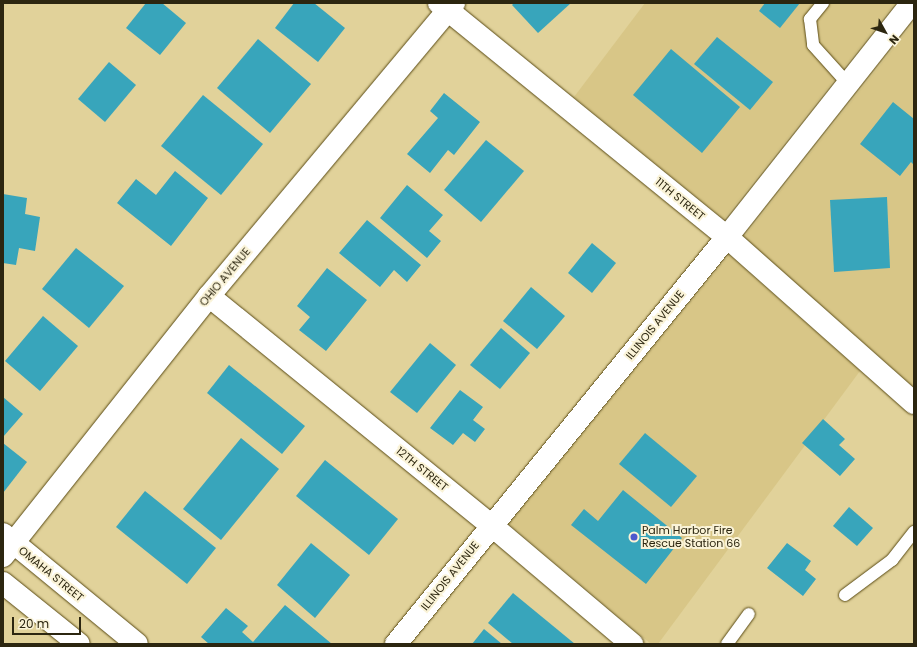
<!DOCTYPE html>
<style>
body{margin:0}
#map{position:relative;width:917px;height:647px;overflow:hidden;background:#e1d29a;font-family:Poppins,sans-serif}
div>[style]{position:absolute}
.built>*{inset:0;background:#d8c687}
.building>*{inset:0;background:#38a5bb}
.roads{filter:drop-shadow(0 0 1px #594a14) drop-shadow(0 0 1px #594a14)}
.service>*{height:12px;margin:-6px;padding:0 6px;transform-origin:6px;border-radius:6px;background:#fff}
.minor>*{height:22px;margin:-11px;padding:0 11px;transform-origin:11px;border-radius:11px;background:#fff}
.tertiary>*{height:22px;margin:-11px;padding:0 11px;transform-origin:11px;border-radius:11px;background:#fff}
.dots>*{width:11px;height:11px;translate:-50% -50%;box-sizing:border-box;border:2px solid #faf3d7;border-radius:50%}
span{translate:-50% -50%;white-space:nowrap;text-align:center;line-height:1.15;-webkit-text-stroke:4px #faf3d7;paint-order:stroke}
.street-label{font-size:11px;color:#2c2610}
.poi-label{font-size:11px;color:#2c2610}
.left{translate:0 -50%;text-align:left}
.frame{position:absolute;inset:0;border:4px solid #2c2610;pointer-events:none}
.north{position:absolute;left:865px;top:12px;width:40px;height:40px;-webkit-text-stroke:3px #faf3d7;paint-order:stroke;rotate:130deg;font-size:11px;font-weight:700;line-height:16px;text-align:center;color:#2c2610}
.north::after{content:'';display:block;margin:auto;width:14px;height:18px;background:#2c2610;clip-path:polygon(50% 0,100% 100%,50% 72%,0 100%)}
.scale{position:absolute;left:12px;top:617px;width:69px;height:18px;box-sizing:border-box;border:2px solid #2c2610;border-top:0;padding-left:5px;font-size:12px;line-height:14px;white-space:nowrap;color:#2c2610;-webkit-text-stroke:3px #faf3d7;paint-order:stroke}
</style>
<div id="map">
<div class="built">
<div style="clip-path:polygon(645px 3px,895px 3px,724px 219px,574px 97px)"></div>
<div style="clip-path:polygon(914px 22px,914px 387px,744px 237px)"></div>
<div style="clip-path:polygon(729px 255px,860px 371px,658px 644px,651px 644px,509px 524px)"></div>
</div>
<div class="building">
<div style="clip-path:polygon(146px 3px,162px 3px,186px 23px,160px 55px,126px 28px)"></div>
<div style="clip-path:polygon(294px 3px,314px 3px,345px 28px,318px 62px,275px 28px)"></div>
<div style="clip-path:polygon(514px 3px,571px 3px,538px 33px,512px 5px)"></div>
<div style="clip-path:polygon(765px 3px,800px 3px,780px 28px,759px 11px)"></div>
<div style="clip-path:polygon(717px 37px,773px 82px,750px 110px,694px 64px)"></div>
<div style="clip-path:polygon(258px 39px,311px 84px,270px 133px,217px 88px)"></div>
<div style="clip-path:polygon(671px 49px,740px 107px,702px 153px,633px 95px)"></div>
<div style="clip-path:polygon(109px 62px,136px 85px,105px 122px,78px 99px)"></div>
<div style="clip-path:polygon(444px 93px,480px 122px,454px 155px,448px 150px,430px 173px,407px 154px,438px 118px,430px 111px)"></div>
<div style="clip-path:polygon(203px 95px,263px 144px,221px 195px,161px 146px)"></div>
<div style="clip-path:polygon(893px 102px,914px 119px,914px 165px,911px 162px,900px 176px,860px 144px)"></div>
<div style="clip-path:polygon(486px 140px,524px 171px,481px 222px,444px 190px)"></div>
<div style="clip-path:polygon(175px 171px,208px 198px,171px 246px,117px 203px,136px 179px,156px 195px)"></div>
<div style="clip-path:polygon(407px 185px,443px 215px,429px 231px,441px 241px,427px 258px,380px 218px)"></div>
<div style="clip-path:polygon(3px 194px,27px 198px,25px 214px,40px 217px,35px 251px,19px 248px,16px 265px,3px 263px)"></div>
<div style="clip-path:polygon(887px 197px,890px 268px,834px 272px,830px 200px)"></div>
<div style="clip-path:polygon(367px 220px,421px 265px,407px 282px,394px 270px,380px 287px,339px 253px)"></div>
<div style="clip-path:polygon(592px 243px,616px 263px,592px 293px,568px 273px)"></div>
<div style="clip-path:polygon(76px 248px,124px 286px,89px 328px,42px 289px)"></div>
<div style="clip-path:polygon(327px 268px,367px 300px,326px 351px,299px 330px,310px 317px,297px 306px)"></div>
<div style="clip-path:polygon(531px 287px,565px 316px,537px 349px,503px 321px)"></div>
<div style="clip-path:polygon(43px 316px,78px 346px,40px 391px,5px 361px)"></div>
<div style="clip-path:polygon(501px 328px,530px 353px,500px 389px,470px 365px)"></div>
<div style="clip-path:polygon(430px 343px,456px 365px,417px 413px,390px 392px)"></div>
<div style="clip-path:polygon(229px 365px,305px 426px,282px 454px,207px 393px)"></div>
<div style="clip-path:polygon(460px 390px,483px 407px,473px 420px,485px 429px,475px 442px,463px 433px,453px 445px,430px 428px)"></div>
<div style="clip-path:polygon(3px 397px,23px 414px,3px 437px)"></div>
<div style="clip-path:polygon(823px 419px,845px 439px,839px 445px,855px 459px,840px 476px,802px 443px)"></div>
<div style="clip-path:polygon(645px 433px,697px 476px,671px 507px,619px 464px)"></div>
<div style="clip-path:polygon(241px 438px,279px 469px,221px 540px,183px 509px)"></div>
<div style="clip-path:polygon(3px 443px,27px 462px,3px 493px)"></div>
<div style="clip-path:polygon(325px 460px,398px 519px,369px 555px,296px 496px)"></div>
<div style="clip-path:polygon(623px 490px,682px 538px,646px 584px,571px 525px,584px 509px,598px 521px)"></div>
<div style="clip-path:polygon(145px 491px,216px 548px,187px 584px,116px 527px)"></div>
<div style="clip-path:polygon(849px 507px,873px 528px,857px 546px,833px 526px)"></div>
<div style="clip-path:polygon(311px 543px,350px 575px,315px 618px,277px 585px)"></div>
<div style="clip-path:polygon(787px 543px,811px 561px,805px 570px,816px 579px,803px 596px,767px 568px)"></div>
<div style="clip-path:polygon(513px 593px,575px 644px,513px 644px,488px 623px)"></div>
<div style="clip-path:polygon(285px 605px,332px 644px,209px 644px,201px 637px,226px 608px,248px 626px,242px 632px,253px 642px)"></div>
<div style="clip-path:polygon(484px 629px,502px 644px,472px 644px)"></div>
</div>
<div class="roads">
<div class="service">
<div style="left:823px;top:3px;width:21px;rotate:129deg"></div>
<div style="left:810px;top:19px;width:26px;rotate:83deg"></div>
<div style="left:813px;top:45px;width:54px;rotate:48deg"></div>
<div style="left:845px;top:595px;width:59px;rotate:-36.7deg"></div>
<div style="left:892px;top:560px;width:36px;rotate:-52deg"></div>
<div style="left:727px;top:644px;width:37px;rotate:-54deg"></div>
</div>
<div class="minor">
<div style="left:439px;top:3px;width:371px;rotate:39.1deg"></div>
<div style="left:727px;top:237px;width:250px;rotate:41.6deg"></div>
<div style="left:209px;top:296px;width:363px;rotate:39.1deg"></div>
<div style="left:491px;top:525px;width:185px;rotate:40.2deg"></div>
<div style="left:3px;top:556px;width:332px;rotate:-51.6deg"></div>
<div style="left:209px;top:296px;width:382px;rotate:-50.1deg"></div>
<div style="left:396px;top:644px;width:525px;rotate:-50.88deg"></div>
<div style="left:727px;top:237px;width:298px;rotate:-51.7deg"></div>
</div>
<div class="tertiary">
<div style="left:3px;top:534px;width:173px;rotate:39.4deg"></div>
<div style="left:3px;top:583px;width:97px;rotate:38.8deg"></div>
</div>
</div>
<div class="dots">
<div style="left:634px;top:537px;background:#4d58ce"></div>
</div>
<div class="street-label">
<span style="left:680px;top:199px;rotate:39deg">11TH STREET</span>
<span style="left:225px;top:277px;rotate:-50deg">OHIO AVENUE</span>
<span style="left:655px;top:325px;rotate:-51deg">ILLINOIS AVENUE</span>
<span style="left:422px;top:469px;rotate:39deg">12TH STREET</span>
<span style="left:51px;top:574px;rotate:39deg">OMAHA STREET</span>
<span style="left:450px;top:576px;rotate:-51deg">ILLINOIS AVENUE</span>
</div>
<div class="poi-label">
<span class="left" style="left:642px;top:537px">Palm Harbor Fire<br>Rescue Station 66</span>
</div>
<div class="frame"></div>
<div class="north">N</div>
<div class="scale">20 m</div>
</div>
